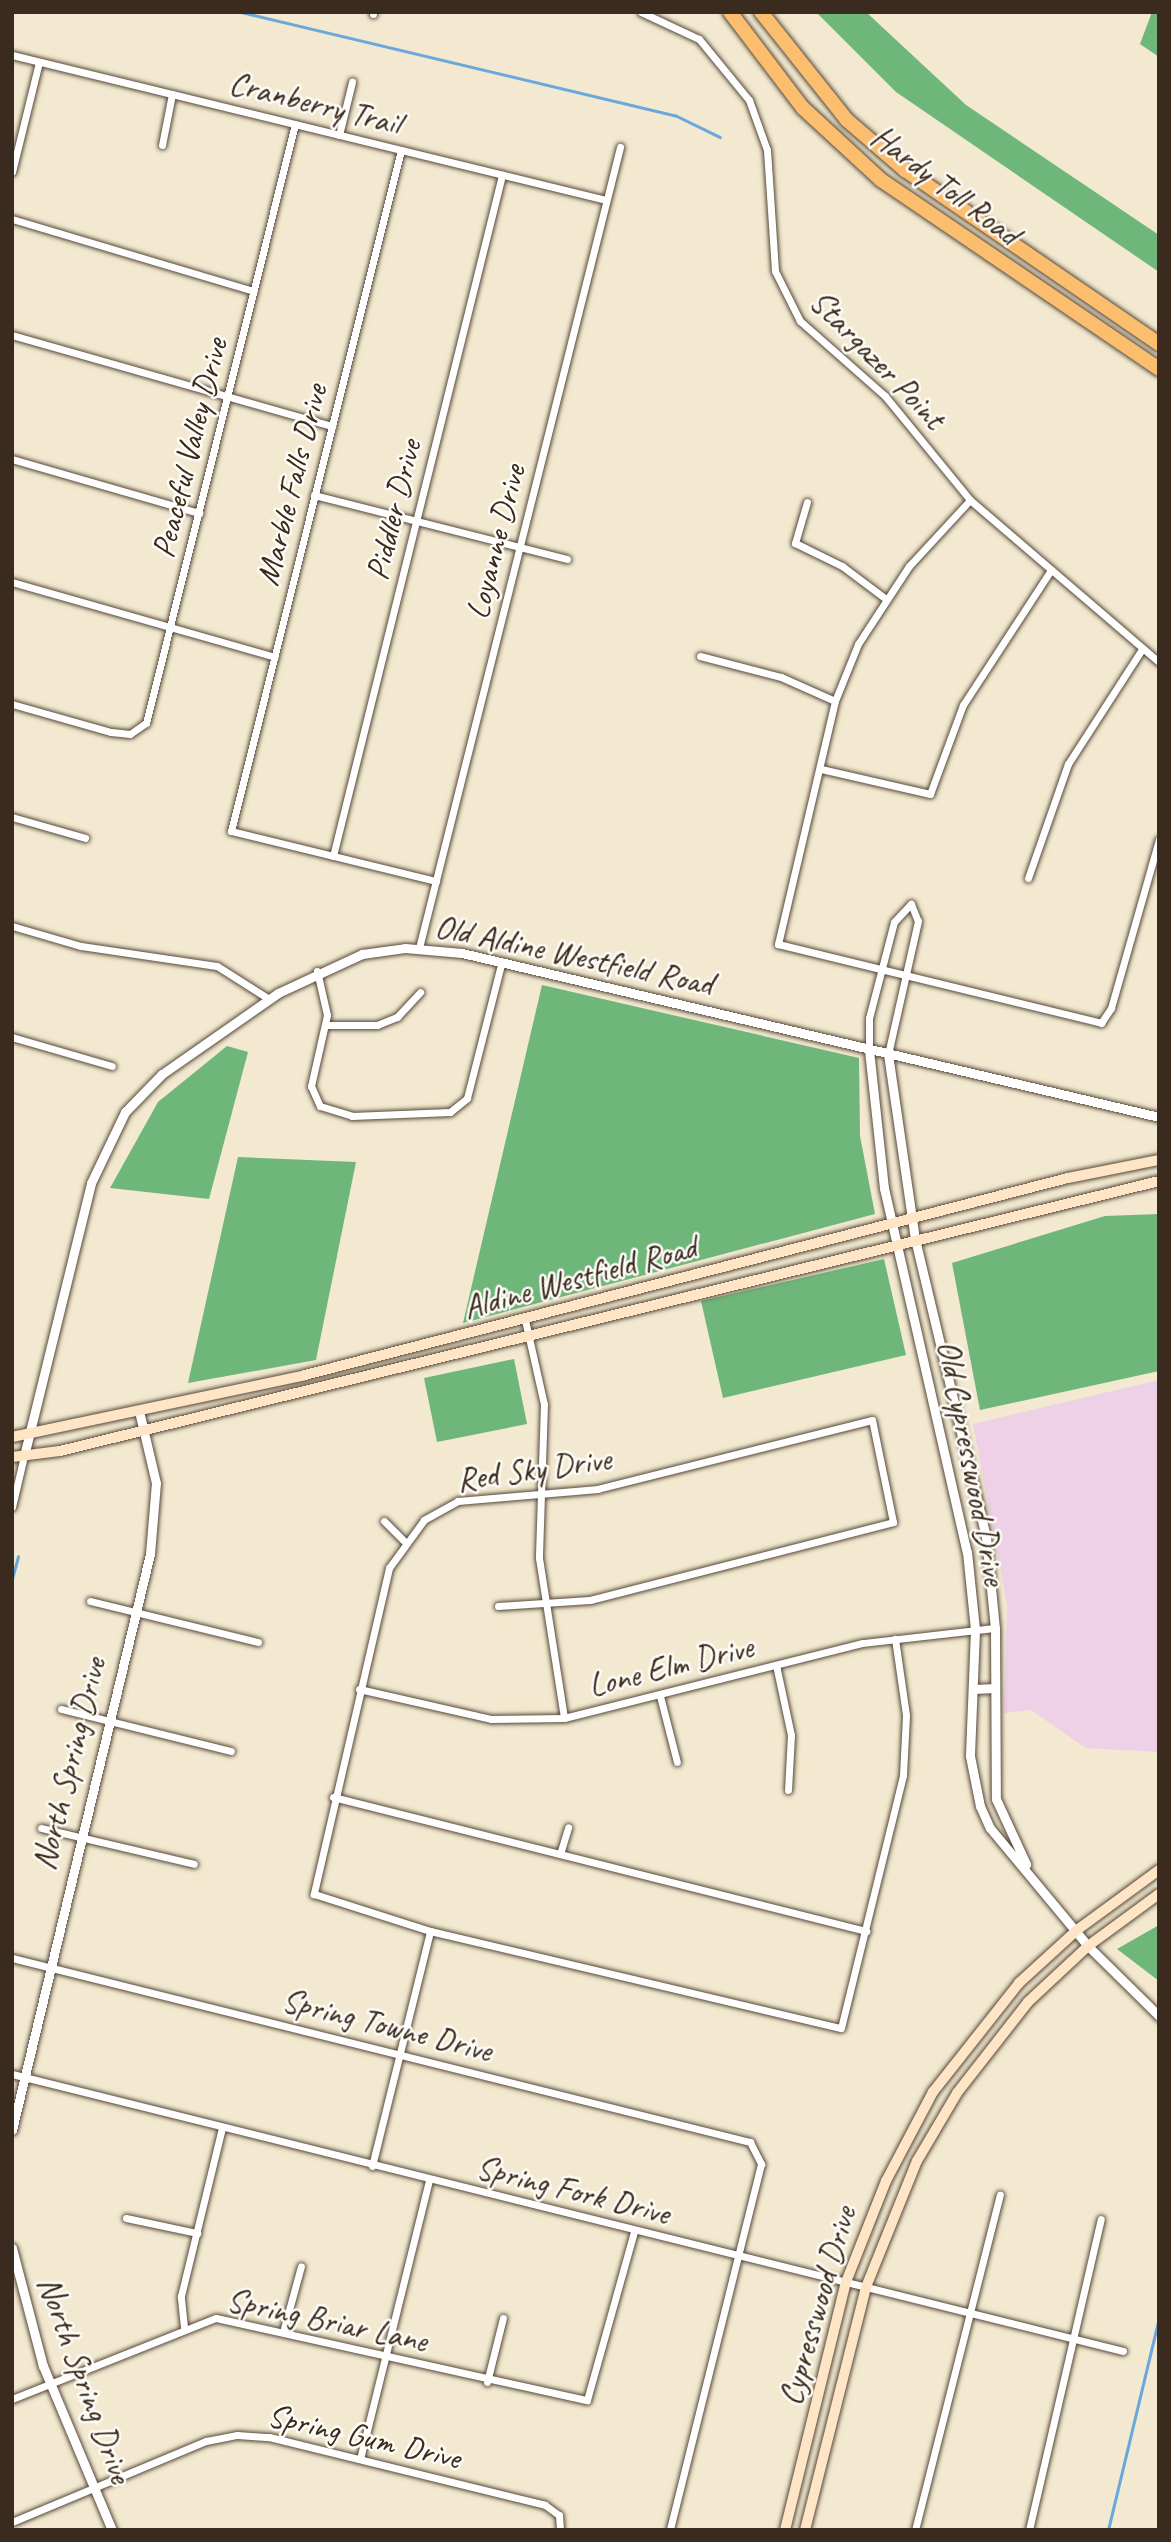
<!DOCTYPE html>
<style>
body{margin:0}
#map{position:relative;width:1171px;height:2542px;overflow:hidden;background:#f2e9d0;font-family:Caveat,sans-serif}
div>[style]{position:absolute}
.built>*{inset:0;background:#eed0e7}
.forest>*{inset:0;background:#6fb67a}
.stream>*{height:2.5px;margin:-1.25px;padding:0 1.25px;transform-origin:1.25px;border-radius:1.25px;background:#6aa7db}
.roads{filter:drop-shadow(0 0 2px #564739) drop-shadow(0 0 2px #564739)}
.minor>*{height:7px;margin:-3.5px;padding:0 3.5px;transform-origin:3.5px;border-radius:3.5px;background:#fff}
.tertiary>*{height:9px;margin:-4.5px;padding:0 4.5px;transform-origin:4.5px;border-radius:4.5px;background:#fff}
.secondary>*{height:10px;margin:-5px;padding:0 5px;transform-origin:5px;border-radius:5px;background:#fde5c5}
.motorway>*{height:14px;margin:-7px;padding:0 7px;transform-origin:7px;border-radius:7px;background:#fbbd6e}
span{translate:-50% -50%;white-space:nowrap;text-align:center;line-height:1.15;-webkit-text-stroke:5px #fdfcf7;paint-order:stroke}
.street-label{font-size:33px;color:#3b2a1e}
.frame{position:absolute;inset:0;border:14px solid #3b2a1e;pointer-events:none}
</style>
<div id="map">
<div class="built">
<div style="clip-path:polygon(1159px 1380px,1159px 1752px,1086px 1748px,1031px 1710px,1004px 1713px,1007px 1605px,973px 1424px)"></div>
</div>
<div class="forest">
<div style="clip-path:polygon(816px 12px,866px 12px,966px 105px,1159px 235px,1159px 272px,896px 92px)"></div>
<div style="clip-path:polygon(1152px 12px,1159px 12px,1159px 57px,1140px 44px)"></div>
<div style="clip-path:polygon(542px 985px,859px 1058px,860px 1136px,875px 1214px,463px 1323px)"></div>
<div style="clip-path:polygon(227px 1046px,248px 1052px,209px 1199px,110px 1188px,158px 1102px)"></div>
<div style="clip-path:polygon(238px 1157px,356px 1162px,316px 1360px,188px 1383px)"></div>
<div style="clip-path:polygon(1159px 1214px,1159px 1371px,980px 1410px,952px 1263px,1105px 1216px)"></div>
<div style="clip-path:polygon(884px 1259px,906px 1355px,723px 1398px,701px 1301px)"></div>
<div style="clip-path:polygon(514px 1359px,527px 1424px,437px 1442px,424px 1378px)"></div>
<div style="clip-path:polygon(1159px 1925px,1159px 1981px,1117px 1949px)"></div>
</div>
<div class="stream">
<div style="left:241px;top:12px;width:446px;rotate:13.4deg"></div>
<div style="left:675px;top:115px;width:50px;rotate:26.1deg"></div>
<div style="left:12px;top:1579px;width:23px;rotate:-75deg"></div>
<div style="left:1108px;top:2530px;width:219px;rotate:-76.5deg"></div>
</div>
<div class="roads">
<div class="minor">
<div style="left:641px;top:12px;width:64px;rotate:25deg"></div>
<div style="left:699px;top:39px;width:79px;rotate:50.7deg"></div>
<div style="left:749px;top:100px;width:53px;rotate:70.2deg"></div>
<div style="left:767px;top:150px;width:121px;rotate:86.2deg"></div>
<div style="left:775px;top:271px;width:56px;rotate:63.4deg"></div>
<div style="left:800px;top:321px;width:113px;rotate:41.4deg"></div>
<div style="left:885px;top:396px;width:134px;rotate:50.7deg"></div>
<div style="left:970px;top:500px;width:249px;rotate:40.6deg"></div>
<div style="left:373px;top:14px;width:2px;rotate:-90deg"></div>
<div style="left:12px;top:55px;width:611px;rotate:13.72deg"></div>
<div style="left:339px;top:135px;width:55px;rotate:-76.2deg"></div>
<div style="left:162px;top:145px;width:52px;rotate:-78.9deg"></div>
<div style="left:401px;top:150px;width:702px;rotate:104.02deg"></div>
<div style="left:231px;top:831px;width:211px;rotate:13.7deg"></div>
<div style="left:12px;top:172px;width:113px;rotate:-76.2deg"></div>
<div style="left:12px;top:219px;width:252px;rotate:16.6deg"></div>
<div style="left:12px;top:335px;width:333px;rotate:15.9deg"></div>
<div style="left:12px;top:459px;width:195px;rotate:16.1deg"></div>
<div style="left:314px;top:495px;width:261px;rotate:14.2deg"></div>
<div style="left:970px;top:500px;width:90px;rotate:132.7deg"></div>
<div style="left:909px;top:566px;width:93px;rotate:123.2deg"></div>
<div style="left:858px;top:644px;width:61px;rotate:112deg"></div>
<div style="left:835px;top:701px;width:250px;rotate:103.2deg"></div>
<div style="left:778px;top:944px;width:333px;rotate:13.7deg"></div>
<div style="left:1101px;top:1023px;width:18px;rotate:-56deg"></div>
<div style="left:1111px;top:1008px;width:175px;rotate:-74.1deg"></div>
<div style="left:807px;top:502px;width:43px;rotate:106.3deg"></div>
<div style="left:795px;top:543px;width:52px;rotate:26.1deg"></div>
<div style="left:842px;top:566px;width:55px;rotate:36.9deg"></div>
<div style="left:12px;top:582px;width:273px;rotate:15.9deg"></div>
<div style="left:700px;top:656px;width:84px;rotate:14.5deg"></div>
<div style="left:781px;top:677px;width:59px;rotate:24deg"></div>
<div style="left:12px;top:704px;width:103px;rotate:15.8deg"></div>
<div style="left:111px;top:732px;width:19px;rotate:6deg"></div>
<div style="left:130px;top:734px;width:19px;rotate:-35deg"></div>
<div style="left:146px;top:723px;width:617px;rotate:-76.03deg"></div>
<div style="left:821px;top:769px;width:112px;rotate:12.9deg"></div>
<div style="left:930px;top:794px;width:95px;rotate:-69.7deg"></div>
<div style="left:963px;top:705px;width:161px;rotate:-56.9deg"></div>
<div style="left:12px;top:817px;width:76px;rotate:16deg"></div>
<div style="left:333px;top:856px;width:702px;rotate:-76.06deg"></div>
<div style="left:1028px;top:878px;width:121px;rotate:-70.7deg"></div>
<div style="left:1068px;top:764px;width:137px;rotate:-57.2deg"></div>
<div style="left:12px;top:926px;width:72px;rotate:16.2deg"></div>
<div style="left:81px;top:946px;width:137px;rotate:8.4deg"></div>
<div style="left:217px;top:966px;width:62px;rotate:32.4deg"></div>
<div style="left:419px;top:948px;width:826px;rotate:-75.91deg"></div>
<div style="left:317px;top:971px;width:45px;rotate:77.2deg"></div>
<div style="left:327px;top:1015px;width:73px;rotate:102.7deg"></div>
<div style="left:311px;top:1086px;width:22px;rotate:66deg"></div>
<div style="left:320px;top:1106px;width:34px;rotate:17deg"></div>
<div style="left:352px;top:1116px;width:98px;rotate:-2.3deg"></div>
<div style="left:450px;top:1112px;width:22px;rotate:-39deg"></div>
<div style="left:467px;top:1098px;width:141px;rotate:-75.7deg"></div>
<div style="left:326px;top:1025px;width:51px"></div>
<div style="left:377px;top:1025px;width:22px;rotate:-22deg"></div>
<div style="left:397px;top:1017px;width:34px;rotate:-47deg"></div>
<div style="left:12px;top:1037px;width:104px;rotate:16.2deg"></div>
<div style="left:869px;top:1050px;width:32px;rotate:-90deg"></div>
<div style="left:869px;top:1018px;width:99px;rotate:-75.4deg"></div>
<div style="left:894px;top:922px;width:25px;rotate:-47deg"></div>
<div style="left:911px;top:904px;width:18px;rotate:68deg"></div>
<div style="left:918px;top:921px;width:136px;rotate:102.7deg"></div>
<div style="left:525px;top:1320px;width:86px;rotate:77.3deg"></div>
<div style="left:544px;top:1404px;width:154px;rotate:91.9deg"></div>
<div style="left:539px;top:1558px;width:162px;rotate:81.1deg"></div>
<div style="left:12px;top:1507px;width:52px;rotate:-76.8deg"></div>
<div style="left:384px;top:1521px;width:28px;rotate:45deg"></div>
<div style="left:90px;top:1601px;width:173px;rotate:13.7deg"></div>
<div style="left:498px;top:1606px;width:92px;rotate:-3.7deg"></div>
<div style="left:590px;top:1600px;width:313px;rotate:-14.4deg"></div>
<div style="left:893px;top:1522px;width:104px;rotate:-101.6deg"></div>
<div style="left:872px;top:1420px;width:283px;rotate:165.9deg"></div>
<div style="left:598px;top:1489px;width:141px;rotate:175.1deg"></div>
<div style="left:458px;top:1501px;width:39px;rotate:151deg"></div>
<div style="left:424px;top:1520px;width:59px;rotate:126.1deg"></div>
<div style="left:389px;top:1568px;width:335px;rotate:103deg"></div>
<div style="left:314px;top:1894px;width:122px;rotate:17.7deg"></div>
<div style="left:430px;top:1931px;width:422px;rotate:13.3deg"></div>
<div style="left:841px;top:2028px;width:260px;rotate:-76.2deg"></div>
<div style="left:903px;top:1775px;width:60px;rotate:-87.1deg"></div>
<div style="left:906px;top:1715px;width:77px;rotate:-98.2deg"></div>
<div style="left:776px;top:1665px;width:72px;rotate:77.9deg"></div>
<div style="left:791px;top:1735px;width:55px;rotate:93.1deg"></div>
<div style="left:359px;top:1689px;width:135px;rotate:12.8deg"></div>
<div style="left:491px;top:1719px;width:73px;rotate:-0.8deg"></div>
<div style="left:564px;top:1718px;width:308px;rotate:-14.1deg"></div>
<div style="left:863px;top:1643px;width:133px;rotate:-6.5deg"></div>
<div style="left:660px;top:1696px;width:68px;rotate:75.6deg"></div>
<div style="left:61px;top:1709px;width:175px;rotate:13.9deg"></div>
<div style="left:333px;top:1797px;width:550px;rotate:14.11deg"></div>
<div style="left:41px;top:1828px;width:157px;rotate:13.2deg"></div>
<div style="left:560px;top:1854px;width:28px;rotate:-73deg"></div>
<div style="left:12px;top:1958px;width:761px;rotate:14deg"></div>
<div style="left:750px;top:2142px;width:25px;rotate:63deg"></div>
<div style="left:761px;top:2164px;width:377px;rotate:104deg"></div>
<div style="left:12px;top:2074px;width:1145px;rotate:14deg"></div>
<div style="left:372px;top:2166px;width:242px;rotate:-76.1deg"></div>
<div style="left:126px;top:2218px;width:73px;rotate:11.9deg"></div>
<div style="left:184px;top:2327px;width:31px;rotate:-96deg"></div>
<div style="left:181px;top:2296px;width:173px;rotate:-76.3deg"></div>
<div style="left:283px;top:2332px;width:68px;rotate:-74.7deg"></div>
<div style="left:487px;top:2382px;width:66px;rotate:-76deg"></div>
<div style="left:12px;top:2399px;width:219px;rotate:-21.7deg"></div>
<div style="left:216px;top:2318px;width:380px;rotate:12.5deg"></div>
<div style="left:587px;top:2400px;width:174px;rotate:-74.4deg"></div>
<div style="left:360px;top:2459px;width:286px;rotate:-76.1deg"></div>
<div style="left:12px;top:2522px;width:210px;rotate:-22.7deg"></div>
<div style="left:206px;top:2441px;width:32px;rotate:-11deg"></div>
<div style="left:237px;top:2435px;width:32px;rotate:4deg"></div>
<div style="left:269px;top:2437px;width:284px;rotate:13.8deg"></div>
<div style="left:545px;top:2505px;width:17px;rotate:36deg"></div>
<div style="left:559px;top:2515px;width:15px;rotate:86deg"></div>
<div style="left:915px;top:2530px;width:346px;rotate:-75.8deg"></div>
<div style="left:1029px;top:2530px;width:319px;rotate:-77deg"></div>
</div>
<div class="tertiary">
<div style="left:869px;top:1050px;width:139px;rotate:83.8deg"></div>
<div style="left:884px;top:1188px;width:373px;rotate:77.2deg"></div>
<div style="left:967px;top:1552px;width:78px;rotate:84.1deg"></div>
<div style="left:975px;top:1630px;width:126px;rotate:92.3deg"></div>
<div style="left:970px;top:1756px;width:51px;rotate:78.7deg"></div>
<div style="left:980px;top:1806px;width:24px;rotate:66deg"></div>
<div style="left:990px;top:1828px;width:153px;rotate:50.3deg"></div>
<div style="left:1088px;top:1946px;width:100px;rotate:44.6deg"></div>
<div style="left:888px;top:1054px;width:187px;rotate:81.7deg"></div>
<div style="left:915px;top:1239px;width:306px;rotate:76.6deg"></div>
<div style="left:986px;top:1537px;width:91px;rotate:84.4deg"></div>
<div style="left:995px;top:1628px;width:171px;rotate:89.7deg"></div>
<div style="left:996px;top:1799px;width:72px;rotate:65.2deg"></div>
<div style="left:24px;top:1456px;width:281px;rotate:-76.2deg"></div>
<div style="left:91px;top:1183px;width:79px;rotate:-64.4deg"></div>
<div style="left:125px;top:1112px;width:53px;rotate:-45.8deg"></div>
<div style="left:162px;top:1074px;width:141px;rotate:-34.9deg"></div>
<div style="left:278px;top:993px;width:93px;rotate:-24.9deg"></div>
<div style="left:362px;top:954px;width:43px;rotate:-7.9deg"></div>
<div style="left:405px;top:948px;width:57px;rotate:5deg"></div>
<div style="left:462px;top:953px;width:716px;rotate:13.24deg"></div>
<div style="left:974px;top:1689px;width:21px;rotate:-3deg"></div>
<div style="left:12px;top:2130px;width:592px;rotate:-76.53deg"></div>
<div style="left:150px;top:1554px;width:71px;rotate:-85.2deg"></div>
<div style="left:156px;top:1483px;width:74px;rotate:-103.3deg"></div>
<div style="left:12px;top:2248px;width:122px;rotate:75.3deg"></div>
<div style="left:43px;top:2366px;width:178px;rotate:67.2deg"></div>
</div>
<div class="secondary">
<div style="left:12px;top:1437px;width:299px;rotate:-11.9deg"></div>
<div style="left:305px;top:1375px;width:788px;rotate:-14.48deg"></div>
<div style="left:1068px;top:1178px;width:93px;rotate:-11.2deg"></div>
<div style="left:12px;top:1457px;width:48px;rotate:-7.1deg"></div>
<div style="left:60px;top:1451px;width:1132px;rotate:-13.8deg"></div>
<div style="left:785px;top:2530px;width:255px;rotate:-76.2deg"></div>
<div style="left:846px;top:2282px;width:109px;rotate:-68.4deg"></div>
<div style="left:886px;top:2181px;width:101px;rotate:-62.2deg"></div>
<div style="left:933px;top:2092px;width:139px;rotate:-51.7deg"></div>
<div style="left:1019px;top:1983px;width:79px;rotate:-42.4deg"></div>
<div style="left:1077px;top:1930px;width:102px;rotate:-36.2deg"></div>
<div style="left:805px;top:2530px;width:251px;rotate:-75.9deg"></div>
<div style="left:866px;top:2287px;width:136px;rotate:-68deg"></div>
<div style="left:917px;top:2161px;width:79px;rotate:-59.5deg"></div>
<div style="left:957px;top:2093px;width:115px;rotate:-52deg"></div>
<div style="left:1028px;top:2002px;width:82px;rotate:-43deg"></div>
<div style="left:1088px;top:1946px;width:88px;rotate:-36.2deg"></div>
</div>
<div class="motorway">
<div style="left:730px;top:12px;width:121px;rotate:52.8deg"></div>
<div style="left:803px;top:108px;width:106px;rotate:42.7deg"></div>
<div style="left:881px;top:180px;width:336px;rotate:34.2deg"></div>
<div style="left:761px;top:12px;width:138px;rotate:51.5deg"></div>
<div style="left:847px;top:120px;width:77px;rotate:40.8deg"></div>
<div style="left:905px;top:170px;width:308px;rotate:34.4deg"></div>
</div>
</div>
<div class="street-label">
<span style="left:315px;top:104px;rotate:14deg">Cranberry Trail</span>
<span style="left:945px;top:186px;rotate:37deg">Hardy Toll Road</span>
<span style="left:877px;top:360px;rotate:46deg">Stargazer Point</span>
<span style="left:190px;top:448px;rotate:-76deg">Peaceful Valley Drive</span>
<span style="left:292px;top:485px;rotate:-76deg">Marble Falls Drive</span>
<span style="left:394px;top:510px;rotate:-76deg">Piddler Drive</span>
<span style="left:496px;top:542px;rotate:-76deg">Loyanne Drive</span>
<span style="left:574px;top:956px;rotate:12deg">Old Aldine Westfield Road</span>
<span style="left:580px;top:1278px;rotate:-15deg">Aldine Westfield Road</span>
<span style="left:971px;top:1463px;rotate:79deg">Old Cypresswood Drive</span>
<span style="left:534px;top:1470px;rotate:-8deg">Red Sky Drive</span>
<span style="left:671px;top:1667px;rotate:-14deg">Lone Elm Drive</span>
<span style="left:70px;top:1764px;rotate:-76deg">North Spring Drive</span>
<span style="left:387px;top:2026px;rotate:14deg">Spring Towne Drive</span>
<span style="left:573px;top:2191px;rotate:14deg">Spring Fork Drive</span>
<span style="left:818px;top:2306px;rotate:-74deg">Cypresswood Drive</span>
<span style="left:327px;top:2321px;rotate:12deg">Spring Briar Lane</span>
<span style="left:84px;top:2380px;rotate:70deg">North Spring Drive</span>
<span style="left:364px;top:2437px;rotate:13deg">Spring Gum Drive</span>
</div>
<div class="frame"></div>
</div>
